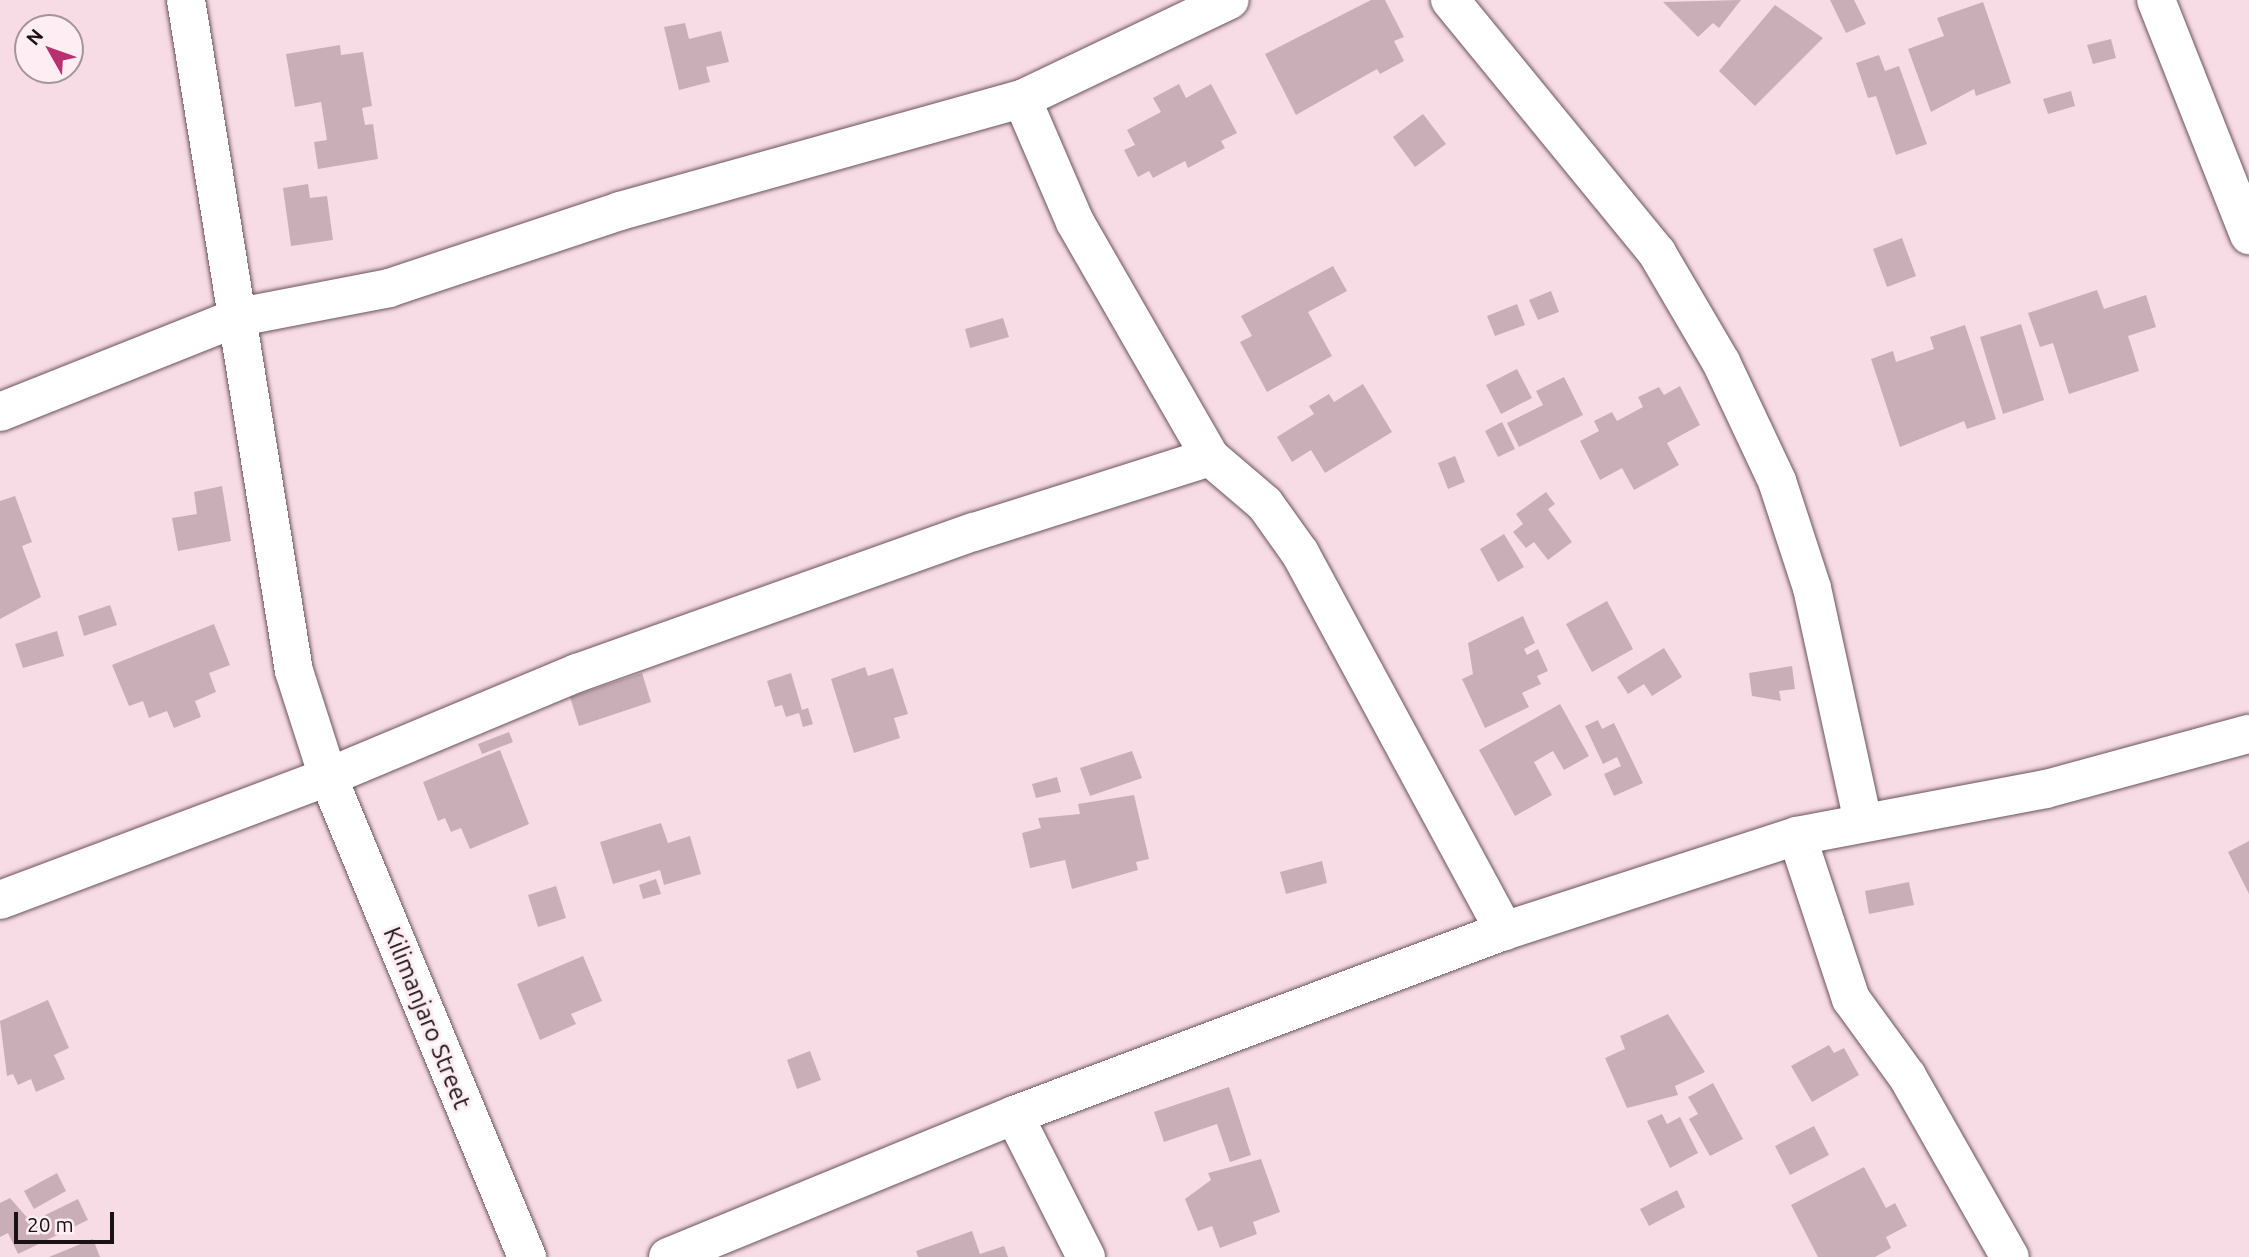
<!DOCTYPE html>
<style>
body{margin:0}
#map{position:relative;width:2249px;height:1257px;overflow:hidden;background:#f8dce5;font-family:Ubuntu,sans-serif}
div>[style]{position:absolute}
.building>*{inset:0;background:#c9aeb7}
.roads{filter:drop-shadow(0 0 2px #6b545c) drop-shadow(0 0 2px #6b545c)}
.minor>*{height:38px;margin:-19px;padding:0 19px;transform-origin:19px;border-radius:19px;background:#fff}
span{translate:-50% -50%;white-space:nowrap;text-align:center;line-height:1.15;-webkit-text-stroke:6px #feedf2;paint-order:stroke}
.street-label{font-size:24px;color:#1a1114}
.north{position:absolute;left:14px;top:14px;width:70px;height:70px;box-sizing:border-box;background:#feedf2;border:2px solid #a39599;border-radius:50%;rotate:310deg;font-size:19px;font-weight:700;line-height:28px;text-align:center;color:#1a1114}
.north::after{content:'';display:block;margin:auto;width:24px;height:32px;background:#b8306f;clip-path:polygon(50% 0,100% 100%,50% 72%,0 100%)}
.scale{position:absolute;left:14px;top:1212px;width:100px;height:32px;box-sizing:border-box;border:4px solid #1a1114;border-top:0;padding-left:9px;font-size:21px;line-height:24px;white-space:nowrap;color:#1a1114;-webkit-text-stroke:5px #feedf2;paint-order:stroke}
</style>
<div id="map">
<div class="building">
<div style="clip-path:polygon(1371px 0,1385px 0,1404px 37px,1394px 41px,1404px 61px,1380px 74px,1377px 69px,1296px 115px,1265px 54px)"></div>
<div style="clip-path:polygon(1741px 0,1719px 28px,1713px 23px,1698px 37px,1663px 2px)"></div>
<div style="clip-path:polygon(1830px 0,1854px 0,1866px 24px,1846px 33px)"></div>
<div style="clip-path:polygon(1983px 2px,2011px 83px,1976px 96px,1974px 89px,1931px 112px,1908px 49px,1944px 36px,1937px 18px)"></div>
<div style="clip-path:polygon(1775px 5px,1823px 38px,1755px 106px,1719px 71px)"></div>
<div style="clip-path:polygon(685px 23px,689px 39px,721px 31px,729px 62px,706px 67px,710px 82px,679px 90px,664px 27px)"></div>
<div style="clip-path:polygon(2111px 39px,2116px 58px,2093px 64px,2087px 45px)"></div>
<div style="clip-path:polygon(340px 45px,341px 55px,363px 52px,372px 106px,362px 108px,365px 125px,373px 124px,378px 159px,318px 169px,314px 142px,327px 140px,321px 102px,295px 107px,286px 54px)"></div>
<div style="clip-path:polygon(1879px 55px,1885px 71px,1899px 66px,1927px 144px,1896px 155px,1876px 96px,1868px 98px,1856px 63px)"></div>
<div style="clip-path:polygon(1179px 84px,1186px 98px,1211px 84px,1237px 133px,1221px 141px,1225px 148px,1188px 168px,1185px 161px,1153px 178px,1149px 171px,1138px 177px,1124px 150px,1135px 145px,1127px 130px,1161px 112px,1153px 98px)"></div>
<div style="clip-path:polygon(2071px 91px,2075px 106px,2048px 114px,2043px 99px)"></div>
<div style="clip-path:polygon(1423px 114px,1446px 144px,1415px 167px,1393px 137px)"></div>
<div style="clip-path:polygon(308px 184px,310px 198px,327px 196px,333px 240px,291px 246px,283px 188px)"></div>
<div style="clip-path:polygon(1902px 238px,1916px 276px,1887px 287px,1873px 249px)"></div>
<div style="clip-path:polygon(1333px 266px,1347px 291px,1308px 312px,1332px 356px,1267px 392px,1240px 342px,1252px 336px,1241px 316px)"></div>
<div style="clip-path:polygon(2097px 290px,2104px 309px,2146px 295px,2156px 327px,2128px 336px,2139px 371px,2069px 394px,2053px 343px,2040px 347px,2028px 313px)"></div>
<div style="clip-path:polygon(1551px 291px,1559px 312px,1538px 320px,1529px 300px)"></div>
<div style="clip-path:polygon(1517px 304px,1525px 325px,1495px 336px,1487px 316px)"></div>
<div style="clip-path:polygon(1003px 318px,1009px 337px,970px 348px,965px 329px)"></div>
<div style="clip-path:polygon(2021px 324px,2044px 400px,2003px 414px,1980px 337px)"></div>
<div style="clip-path:polygon(1965px 325px,1996px 419px,1967px 429px,1964px 421px,1900px 447px,1871px 359px,1893px 351px,1896px 362px,1934px 349px,1930px 337px)"></div>
<div style="clip-path:polygon(1517px 369px,1532px 398px,1501px 414px,1486px 385px)"></div>
<div style="clip-path:polygon(1564px 377px,1583px 415px,1519px 447px,1507px 423px,1543px 405px,1536px 391px)"></div>
<div style="clip-path:polygon(1363px 384px,1392px 432px,1325px 473px,1311px 450px,1292px 462px,1277px 437px,1314px 414px,1309px 406px,1329px 394px,1334px 402px)"></div>
<div style="clip-path:polygon(1680px 386px,1700px 425px,1667px 443px,1679px 465px,1634px 490px,1622px 468px,1600px 480px,1580px 441px,1599px 431px,1594px 421px,1612px 412px,1617px 421px,1643px 407px,1638px 397px,1659px 387px,1664px 395px)"></div>
<div style="clip-path:polygon(1502px 422px,1515px 449px,1498px 457px,1485px 431px)"></div>
<div style="clip-path:polygon(1455px 456px,1465px 482px,1448px 489px,1438px 463px)"></div>
<div style="clip-path:polygon(222px 486px,231px 541px,178px 551px,172px 518px,197px 514px,194px 492px)"></div>
<div style="clip-path:polygon(1546px 492px,1555px 504px,1548px 509px,1572px 542px,1548px 560px,1534px 542px,1526px 548px,1513px 532px,1523px 524px,1516px 514px)"></div>
<div style="clip-path:polygon(15px 496px,32px 542px,22px 546px,41px 597px,0 619px,0 501px)"></div>
<div style="clip-path:polygon(1504px 534px,1524px 567px,1498px 582px,1480px 549px)"></div>
<div style="clip-path:polygon(1607px 601px,1633px 649px,1592px 672px,1566px 624px)"></div>
<div style="clip-path:polygon(110px 605px,117px 625px,84px 636px,78px 616px)"></div>
<div style="clip-path:polygon(1523px 616px,1535px 643px,1524px 649px,1527px 655px,1538px 649px,1548px 671px,1537px 676px,1541px 684px,1522px 693px,1529px 707px,1485px 728px,1462px 679px,1473px 674px,1468px 643px)"></div>
<div style="clip-path:polygon(214px 624px,230px 665px,209px 673px,216px 692px,195px 701px,201px 717px,174px 728px,167px 711px,149px 718px,143px 701px,129px 706px,112px 665px)"></div>
<div style="clip-path:polygon(57px 631px,64px 656px,23px 668px,15px 644px)"></div>
<div style="clip-path:polygon(1664px 648px,1682px 677px,1652px 696px,1644px 684px,1628px 694px,1617px 677px)"></div>
<div style="clip-path:polygon(1792px 666px,1795px 689px,1779px 691px,1781px 701px,1752px 696px,1749px 673px)"></div>
<div style="clip-path:polygon(865px 667px,868px 676px,893px 668px,908px 714px,894px 718px,900px 738px,854px 753px,831px 679px)"></div>
<div style="clip-path:polygon(642px 673px,651px 702px,579px 726px,570px 697px)"></div>
<div style="clip-path:polygon(791px 673px,802px 710px,808px 708px,813px 724px,803px 727px,799px 713px,786px 717px,782px 705px,775px 707px,767px 681px)"></div>
<div style="clip-path:polygon(1560px 704px,1589px 756px,1564px 770px,1553px 751px,1534px 762px,1552px 795px,1515px 816px,1479px 750px)"></div>
<div style="clip-path:polygon(1598px 720px,1602px 729px,1614px 723px,1643px 783px,1614px 796px,1604px 774px,1621px 766px,1617px 757px,1603px 764px,1585px 726px)"></div>
<div style="clip-path:polygon(509px 732px,513px 742px,482px 754px,478px 744px)"></div>
<div style="clip-path:polygon(500px 750px,529px 824px,470px 849px,461px 828px,451px 832px,445px 818px,438px 821px,423px 782px)"></div>
<div style="clip-path:polygon(1132px 751px,1142px 778px,1090px 796px,1080px 768px)"></div>
<div style="clip-path:polygon(1057px 777px,1061px 792px,1036px 798px,1032px 784px)"></div>
<div style="clip-path:polygon(1134px 795px,1149px 859px,1136px 862px,1138px 870px,1072px 889px,1065px 860px,1030px 868px,1022px 833px,1041px 828px,1038px 818px,1080px 814px,1078px 804px)"></div>
<div style="clip-path:polygon(661px 823px,668px 843px,690px 836px,701px 874px,664px 885px,660px 870px,613px 884px,600px 842px)"></div>
<div style="clip-path:polygon(2249px 841px,2249px 894px,2228px 852px)"></div>
<div style="clip-path:polygon(1322px 861px,1327px 883px,1286px 894px,1280px 872px)"></div>
<div style="clip-path:polygon(656px 879px,661px 894px,643px 899px,639px 885px)"></div>
<div style="clip-path:polygon(1909px 882px,1914px 905px,1869px 914px,1865px 891px)"></div>
<div style="clip-path:polygon(556px 886px,566px 918px,538px 927px,528px 895px)"></div>
<div style="clip-path:polygon(583px 956px,602px 1001px,571px 1014px,576px 1024px,540px 1040px,517px 984px)"></div>
<div style="clip-path:polygon(48px 1000px,69px 1048px,54px 1055px,65px 1079px,36px 1092px,31px 1079px,18px 1085px,13px 1074px,7px 1076px,0 1021px)"></div>
<div style="clip-path:polygon(1668px 1014px,1705px 1072px,1675px 1086px,1678px 1095px,1627px 1108px,1605px 1058px,1625px 1049px,1620px 1036px)"></div>
<div style="clip-path:polygon(1829px 1045px,1834px 1053px,1844px 1048px,1859px 1075px,1812px 1102px,1791px 1066px)"></div>
<div style="clip-path:polygon(810px 1051px,821px 1080px,797px 1089px,787px 1060px)"></div>
<div style="clip-path:polygon(1713px 1083px,1743px 1139px,1710px 1156px,1689px 1119px,1698px 1114px,1688px 1097px)"></div>
<div style="clip-path:polygon(1229px 1087px,1251px 1155px,1230px 1162px,1217px 1124px,1164px 1142px,1154px 1112px)"></div>
<div style="clip-path:polygon(1662px 1114px,1667px 1124px,1680px 1117px,1698px 1153px,1670px 1168px,1647px 1121px)"></div>
<div style="clip-path:polygon(1814px 1126px,1829px 1155px,1790px 1175px,1775px 1146px)"></div>
<div style="clip-path:polygon(1261px 1159px,1280px 1212px,1253px 1222px,1257px 1234px,1220px 1248px,1212px 1226px,1198px 1231px,1185px 1199px,1211px 1180px,1208px 1173px)"></div>
<div style="clip-path:polygon(1864px 1167px,1886px 1208px,1895px 1203px,1907px 1226px,1886px 1237px,1891px 1248px,1875px 1257px,1818px 1257px,1791px 1205px)"></div>
<div style="clip-path:polygon(57px 1173px,66px 1191px,34px 1209px,24px 1191px)"></div>
<div style="clip-path:polygon(1677px 1190px,1685px 1207px,1649px 1226px,1640px 1209px)"></div>
<div style="clip-path:polygon(10px 1198px,31px 1222px,78px 1199px,88px 1220px,18px 1254px,8px 1233px,0 1237px,0 1203px)"></div>
<div style="clip-path:polygon(972px 1231px,980px 1254px,1004px 1246px,1008px 1257px,918px 1257px,916px 1251px)"></div>
<div style="clip-path:polygon(93px 1239px,100px 1257px,49px 1257px)"></div>
</div>
<div class="roads">
<div class="minor">
<div style="left:186px;top:0;width:680px;rotate:80.86deg"></div>
<div style="left:294px;top:671px;width:111px;rotate:72.2deg"></div>
<div style="left:328px;top:777px;width:520px;rotate:67.48deg"></div>
<div style="left:1450px;top:0;width:327px;rotate:50.7deg"></div>
<div style="left:1657px;top:253px;width:126px;rotate:59.6deg"></div>
<div style="left:1721px;top:362px;width:132px;rotate:64.8deg"></div>
<div style="left:1777px;top:481px;width:113px;rotate:71.9deg"></div>
<div style="left:1812px;top:588px;width:239px;rotate:77.7deg"></div>
<div style="left:2156px;top:0;width:253px;rotate:68.4deg"></div>
<div style="left:1022px;top:99px;width:134px;rotate:66.7deg"></div>
<div style="left:1075px;top:222px;width:271px;rotate:60.1deg"></div>
<div style="left:0;top:412px;width:257px;rotate:-21.7deg"></div>
<div style="left:239px;top:317px;width:153px;rotate:-10.9deg"></div>
<div style="left:389px;top:288px;width:243px;rotate:-18.4deg"></div>
<div style="left:620px;top:211px;width:417px;rotate:-15.6deg"></div>
<div style="left:1022px;top:99px;width:230px;rotate:-25.5deg"></div>
<div style="left:1797px;top:836px;width:172px;rotate:71.7deg"></div>
<div style="left:1851px;top:999px;width:95px;rotate:54deg"></div>
<div style="left:1907px;top:1076px;width:208px;rotate:60.4deg"></div>
<div style="left:0;top:900px;width:350px;rotate:-20.6deg"></div>
<div style="left:328px;top:777px;width:270px;rotate:-22.7deg"></div>
<div style="left:577px;top:673px;width:421px;rotate:-19.6deg"></div>
<div style="left:974px;top:532px;width:248px;rotate:-17.6deg"></div>
<div style="left:1210px;top:457px;width:72px;rotate:40.5deg"></div>
<div style="left:1265px;top:504px;width:60px;rotate:54.5deg"></div>
<div style="left:1300px;top:553px;width:430px;rotate:61.6deg"></div>
<div style="left:1014px;top:1115px;width:159px;rotate:63.1deg"></div>
<div style="left:668px;top:1257px;width:374px;rotate:-22.3deg"></div>
<div style="left:1014px;top:1115px;width:523px;rotate:-20.58deg"></div>
<div style="left:1504px;top:931px;width:308px;rotate:-18deg"></div>
<div style="left:1797px;top:836px;width:253px;rotate:-10.7deg"></div>
<div style="left:2046px;top:789px;width:210px;rotate:-15.2deg"></div>
</div>
</div>
<div class="street-label">
<span style="left:427px;top:1018px;rotate:68deg">Kilimanjaro Street</span>
</div>
<div class="north">N</div>
<div class="scale">20 m</div>
</div>
